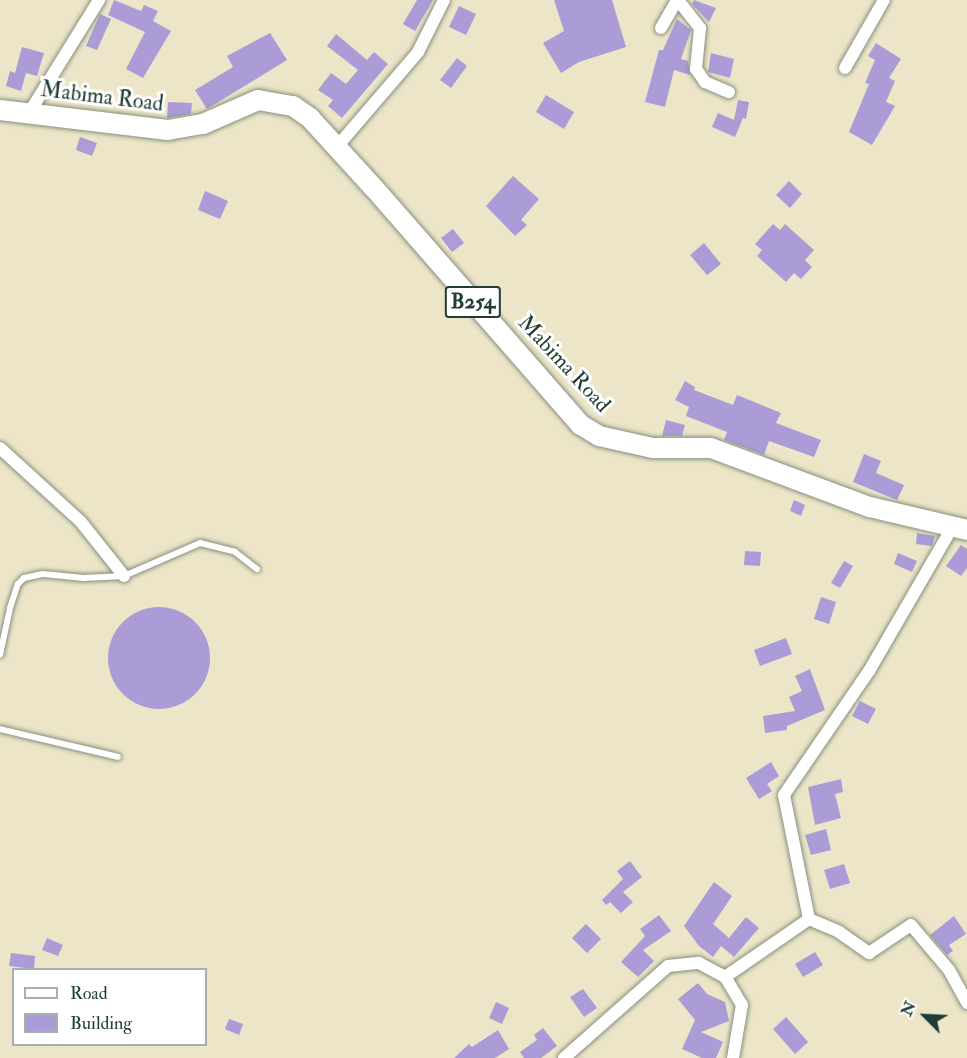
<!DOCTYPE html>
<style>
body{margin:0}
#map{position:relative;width:967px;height:1058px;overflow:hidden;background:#ede5c8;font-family:"IM FELL Double Pica",serif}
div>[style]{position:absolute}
.building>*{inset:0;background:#ab9cd8}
.round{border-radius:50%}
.roads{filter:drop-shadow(0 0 2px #86917e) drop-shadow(0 0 2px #86917e)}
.lane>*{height:6px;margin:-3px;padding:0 3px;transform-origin:3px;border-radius:3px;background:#fff}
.street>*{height:12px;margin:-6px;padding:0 6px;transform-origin:6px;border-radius:6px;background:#fff}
.primary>*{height:20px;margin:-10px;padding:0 10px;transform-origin:10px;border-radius:10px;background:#fff}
span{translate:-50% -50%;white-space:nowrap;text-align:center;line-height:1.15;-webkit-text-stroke:6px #fff;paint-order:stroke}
.shield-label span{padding:2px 4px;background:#fff;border:2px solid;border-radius:4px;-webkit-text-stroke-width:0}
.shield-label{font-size:21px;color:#1f3d34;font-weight:700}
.street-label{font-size:22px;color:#1f3d34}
.legend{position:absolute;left:12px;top:968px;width:195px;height:78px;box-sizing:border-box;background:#fff;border:2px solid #a5b1ae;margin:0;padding:8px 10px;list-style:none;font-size:18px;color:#1f3d34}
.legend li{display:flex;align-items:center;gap:12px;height:30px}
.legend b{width:30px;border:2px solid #a5b1ae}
.north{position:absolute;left:895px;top:986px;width:60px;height:60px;-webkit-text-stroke:4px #fff;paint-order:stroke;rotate:294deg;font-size:16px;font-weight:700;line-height:24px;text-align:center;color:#1f3d34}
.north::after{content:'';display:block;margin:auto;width:21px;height:27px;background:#1f3d34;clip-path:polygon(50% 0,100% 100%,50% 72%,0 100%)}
</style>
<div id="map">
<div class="building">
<div style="clip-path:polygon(114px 0,141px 11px,144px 5px,158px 11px,153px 21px,171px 31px,143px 78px,126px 69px,145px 32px,108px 15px)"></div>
<div style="clip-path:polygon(417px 0,433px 0,415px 31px,403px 24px)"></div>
<div style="clip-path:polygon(554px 0,612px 0,626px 47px,579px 62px,561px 73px,543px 43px,564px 31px)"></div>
<div style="clip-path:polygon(694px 0,716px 8px,709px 22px,692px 4px)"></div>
<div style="clip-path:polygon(459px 6px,476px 14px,466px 35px,449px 27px)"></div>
<div style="clip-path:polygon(100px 14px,111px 19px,97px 50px,86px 46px)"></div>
<div style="clip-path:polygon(677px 19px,691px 30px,681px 59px,688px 61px,690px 75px,674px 70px,665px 107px,645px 102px,659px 50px,663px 50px)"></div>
<div style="clip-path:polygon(270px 33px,287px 60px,207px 109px,195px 90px,233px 67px,227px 56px)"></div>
<div style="clip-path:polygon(336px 34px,367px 60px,374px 52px,388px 64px,342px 118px,328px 106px,333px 100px,318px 90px,331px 73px,346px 84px,358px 70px,327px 46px)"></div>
<div style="clip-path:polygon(876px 43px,901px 59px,889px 78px,895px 81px,886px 102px,895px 106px,872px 145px,849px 132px,869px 84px,865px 83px,875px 60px,868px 56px)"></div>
<div style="clip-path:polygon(22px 47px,44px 53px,37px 76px,26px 73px,21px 91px,6px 86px,10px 71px,15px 73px)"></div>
<div style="clip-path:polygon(711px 53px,734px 59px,730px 78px,708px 72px)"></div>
<div style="clip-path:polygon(457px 58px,467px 66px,451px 88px,440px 80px)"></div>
<div style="clip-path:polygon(546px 95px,574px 112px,564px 129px,536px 112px)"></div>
<div style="clip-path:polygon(738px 100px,749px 102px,746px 119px,743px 118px,735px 137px,712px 127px,718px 113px,734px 120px)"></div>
<div style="clip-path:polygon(168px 102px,192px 103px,191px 114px,167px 118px)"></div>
<div style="clip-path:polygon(80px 137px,97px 143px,92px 156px,76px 150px)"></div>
<div style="clip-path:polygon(513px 176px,539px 199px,521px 220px,527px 225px,515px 236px,486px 206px)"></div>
<div style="clip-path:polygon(789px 181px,802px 194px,790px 208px,776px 195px)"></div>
<div style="clip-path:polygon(205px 191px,228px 201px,220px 219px,198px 210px)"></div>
<div style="clip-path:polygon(773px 224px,780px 230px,785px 224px,814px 250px,805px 260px,812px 267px,801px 279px,794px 273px,786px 282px,757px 256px,762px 250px,755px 244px)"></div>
<div style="clip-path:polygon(453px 229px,464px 243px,452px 252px,441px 238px)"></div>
<div style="clip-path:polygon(704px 243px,721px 264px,707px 275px,690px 255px)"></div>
<div style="clip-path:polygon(685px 381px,695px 387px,694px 390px,733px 405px,737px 395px,781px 413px,776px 423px,821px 440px,814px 457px,769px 441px,764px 455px,724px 440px,727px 432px,686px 416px,689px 407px,675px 400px)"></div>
<div style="clip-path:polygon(666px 420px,685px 425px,682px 436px,662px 436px)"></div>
<div style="clip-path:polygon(864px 454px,881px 461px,876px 473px,904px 485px,897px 500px,853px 482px)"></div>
<div style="clip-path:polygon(794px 500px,805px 505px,801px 516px,790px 511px)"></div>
<div style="clip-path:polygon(917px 533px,935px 536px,932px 546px,916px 544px)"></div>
<div style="clip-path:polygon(961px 545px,967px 549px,967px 568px,961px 576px,946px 566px)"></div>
<div style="clip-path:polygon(745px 551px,761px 552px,760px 566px,744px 565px)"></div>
<div style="clip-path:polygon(898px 553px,917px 561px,912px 572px,894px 564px)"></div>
<div style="clip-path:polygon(844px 561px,853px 566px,840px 588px,831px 583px)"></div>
<div style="clip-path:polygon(821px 597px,836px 602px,829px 624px,814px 619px)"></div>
<div class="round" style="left:108px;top:607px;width:102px;height:102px"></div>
<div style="clip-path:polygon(786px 638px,792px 654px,760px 666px,754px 650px)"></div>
<div style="clip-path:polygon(810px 669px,825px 710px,787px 726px,787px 730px,765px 733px,763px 716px,795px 711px,789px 697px,802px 691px,795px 676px)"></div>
<div style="clip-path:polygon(860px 701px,876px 709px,868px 724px,852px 716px)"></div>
<div style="clip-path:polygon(771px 762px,779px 776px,767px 784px,772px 791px,759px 799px,746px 778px)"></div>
<div style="clip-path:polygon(841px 779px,843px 792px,835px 794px,841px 818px,815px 825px,808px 787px)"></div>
<div style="clip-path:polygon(826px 829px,831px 850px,811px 855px,805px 835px)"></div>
<div style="clip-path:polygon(630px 861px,642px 877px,623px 892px,633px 902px,621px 913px,610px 902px,606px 905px,602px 900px,623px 879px,617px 871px)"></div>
<div style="clip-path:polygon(844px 864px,850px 883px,830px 889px,824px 870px)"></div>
<div style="clip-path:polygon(714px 882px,732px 896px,713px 924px,729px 938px,746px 917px,759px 928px,734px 957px,721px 946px,713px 957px,699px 946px,684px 926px)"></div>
<div style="clip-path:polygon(659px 915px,671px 931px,643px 950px,654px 961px,638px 977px,621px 962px,645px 936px,640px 929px)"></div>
<div style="clip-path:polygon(954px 916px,966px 934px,949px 945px,953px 951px,947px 955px,930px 935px)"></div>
<div style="clip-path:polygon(586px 924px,601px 939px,587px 953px,572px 938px)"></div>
<div style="clip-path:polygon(47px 938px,63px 945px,58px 956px,42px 950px)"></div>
<div style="clip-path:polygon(815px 952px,823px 965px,803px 977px,795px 964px)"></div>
<div style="clip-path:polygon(11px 953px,35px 956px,34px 969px,9px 966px)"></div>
<div style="clip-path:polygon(698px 983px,707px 994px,725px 1002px,729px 1021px,701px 1032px,723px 1042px,716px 1058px,702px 1058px,682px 1049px,695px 1020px,678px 999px)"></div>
<div style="clip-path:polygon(583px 989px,597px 1008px,584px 1017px,570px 997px)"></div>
<div style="clip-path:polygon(496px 1002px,509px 1008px,502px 1024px,489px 1018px)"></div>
<div style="clip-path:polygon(786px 1017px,808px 1042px,795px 1054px,773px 1029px)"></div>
<div style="clip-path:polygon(229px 1019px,243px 1024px,239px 1035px,225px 1029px)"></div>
<div style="clip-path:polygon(543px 1028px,557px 1046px,541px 1058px,524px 1058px,520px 1052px,537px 1040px,534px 1035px)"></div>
<div style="clip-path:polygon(498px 1030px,509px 1049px,495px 1058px,454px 1058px,469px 1044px,472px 1047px)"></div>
</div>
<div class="roads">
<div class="lane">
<div style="left:0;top:655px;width:48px;rotate:-78deg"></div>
<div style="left:10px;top:608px;width:25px;rotate:-72deg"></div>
<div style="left:18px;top:584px;width:8px;rotate:-45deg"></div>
<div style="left:24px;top:578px;width:19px;rotate:-12deg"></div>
<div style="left:43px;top:574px;width:41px;rotate:5.6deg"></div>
<div style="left:84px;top:578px;width:40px;rotate:-2.9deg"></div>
<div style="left:124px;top:576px;width:83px;rotate:-23.5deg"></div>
<div style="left:200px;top:543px;width:36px;rotate:14deg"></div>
<div style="left:235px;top:552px;width:28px;rotate:38deg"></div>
<div style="left:0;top:729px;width:121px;rotate:13.3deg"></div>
</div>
<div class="street">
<div style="left:678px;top:0;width:36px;rotate:52deg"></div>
<div style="left:700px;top:28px;width:41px;rotate:95.6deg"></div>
<div style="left:696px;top:69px;width:16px;rotate:55deg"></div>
<div style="left:705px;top:82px;width:26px;rotate:23deg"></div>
<div style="left:661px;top:28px;width:32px;rotate:-60deg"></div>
<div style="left:845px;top:68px;width:78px;rotate:-60.2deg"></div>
<div style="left:29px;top:113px;width:133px;rotate:-58.2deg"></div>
<div style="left:335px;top:149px;width:128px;rotate:-49.4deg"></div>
<div style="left:418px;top:52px;width:58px;rotate:-63.4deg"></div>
<div style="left:0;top:448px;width:110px;rotate:42.4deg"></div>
<div style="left:81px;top:522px;width:69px;rotate:51.5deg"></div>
<div style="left:809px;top:919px;width:33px;rotate:23deg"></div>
<div style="left:839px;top:932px;width:37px;rotate:35deg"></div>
<div style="left:869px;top:953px;width:50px;rotate:-33.7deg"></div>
<div style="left:911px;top:925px;width:59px;rotate:49.8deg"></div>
<div style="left:949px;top:970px;width:38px;rotate:61deg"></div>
<div style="left:564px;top:1058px;width:139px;rotate:-41.5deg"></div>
<div style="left:668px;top:966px;width:31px;rotate:-6deg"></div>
<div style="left:699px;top:963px;width:30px;rotate:28deg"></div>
<div style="left:733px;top:1058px;width:54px;rotate:-80.4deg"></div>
<div style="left:742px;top:1005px;width:33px;rotate:-121deg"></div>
<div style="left:725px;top:977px;width:102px;rotate:-34.6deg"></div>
<div style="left:809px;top:919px;width:126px;rotate:-101.4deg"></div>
<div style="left:784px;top:795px;width:150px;rotate:-55.6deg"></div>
<div style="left:869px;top:671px;width:168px;rotate:-59.9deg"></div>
</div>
<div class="primary">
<div style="left:0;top:110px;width:169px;rotate:6.8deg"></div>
<div style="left:168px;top:130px;width:36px;rotate:-10deg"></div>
<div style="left:203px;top:124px;width:60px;rotate:-23.6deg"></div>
<div style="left:258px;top:100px;width:36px;rotate:10deg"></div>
<div style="left:293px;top:106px;width:21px;rotate:35deg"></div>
<div style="left:310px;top:118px;width:95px;rotate:47.6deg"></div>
<div style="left:374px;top:188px;width:315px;rotate:48.9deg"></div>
<div style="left:581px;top:425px;width:21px;rotate:31deg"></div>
<div style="left:599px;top:436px;width:55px;rotate:12.5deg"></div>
<div style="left:653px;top:448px;width:58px"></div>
<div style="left:711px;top:448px;width:170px;rotate:20.4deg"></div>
<div style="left:870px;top:507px;width:100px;rotate:13.3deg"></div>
</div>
</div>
<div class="shield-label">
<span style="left:473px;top:302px">B254</span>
</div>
<div class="street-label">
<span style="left:102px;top:97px;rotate:7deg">Mabima Road</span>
<span style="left:564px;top:364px;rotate:47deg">Mabima Road</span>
</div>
<ul class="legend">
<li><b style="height:8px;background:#fff"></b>Road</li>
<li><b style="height:16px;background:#ab9cd8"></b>Building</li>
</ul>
<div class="north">N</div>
</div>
